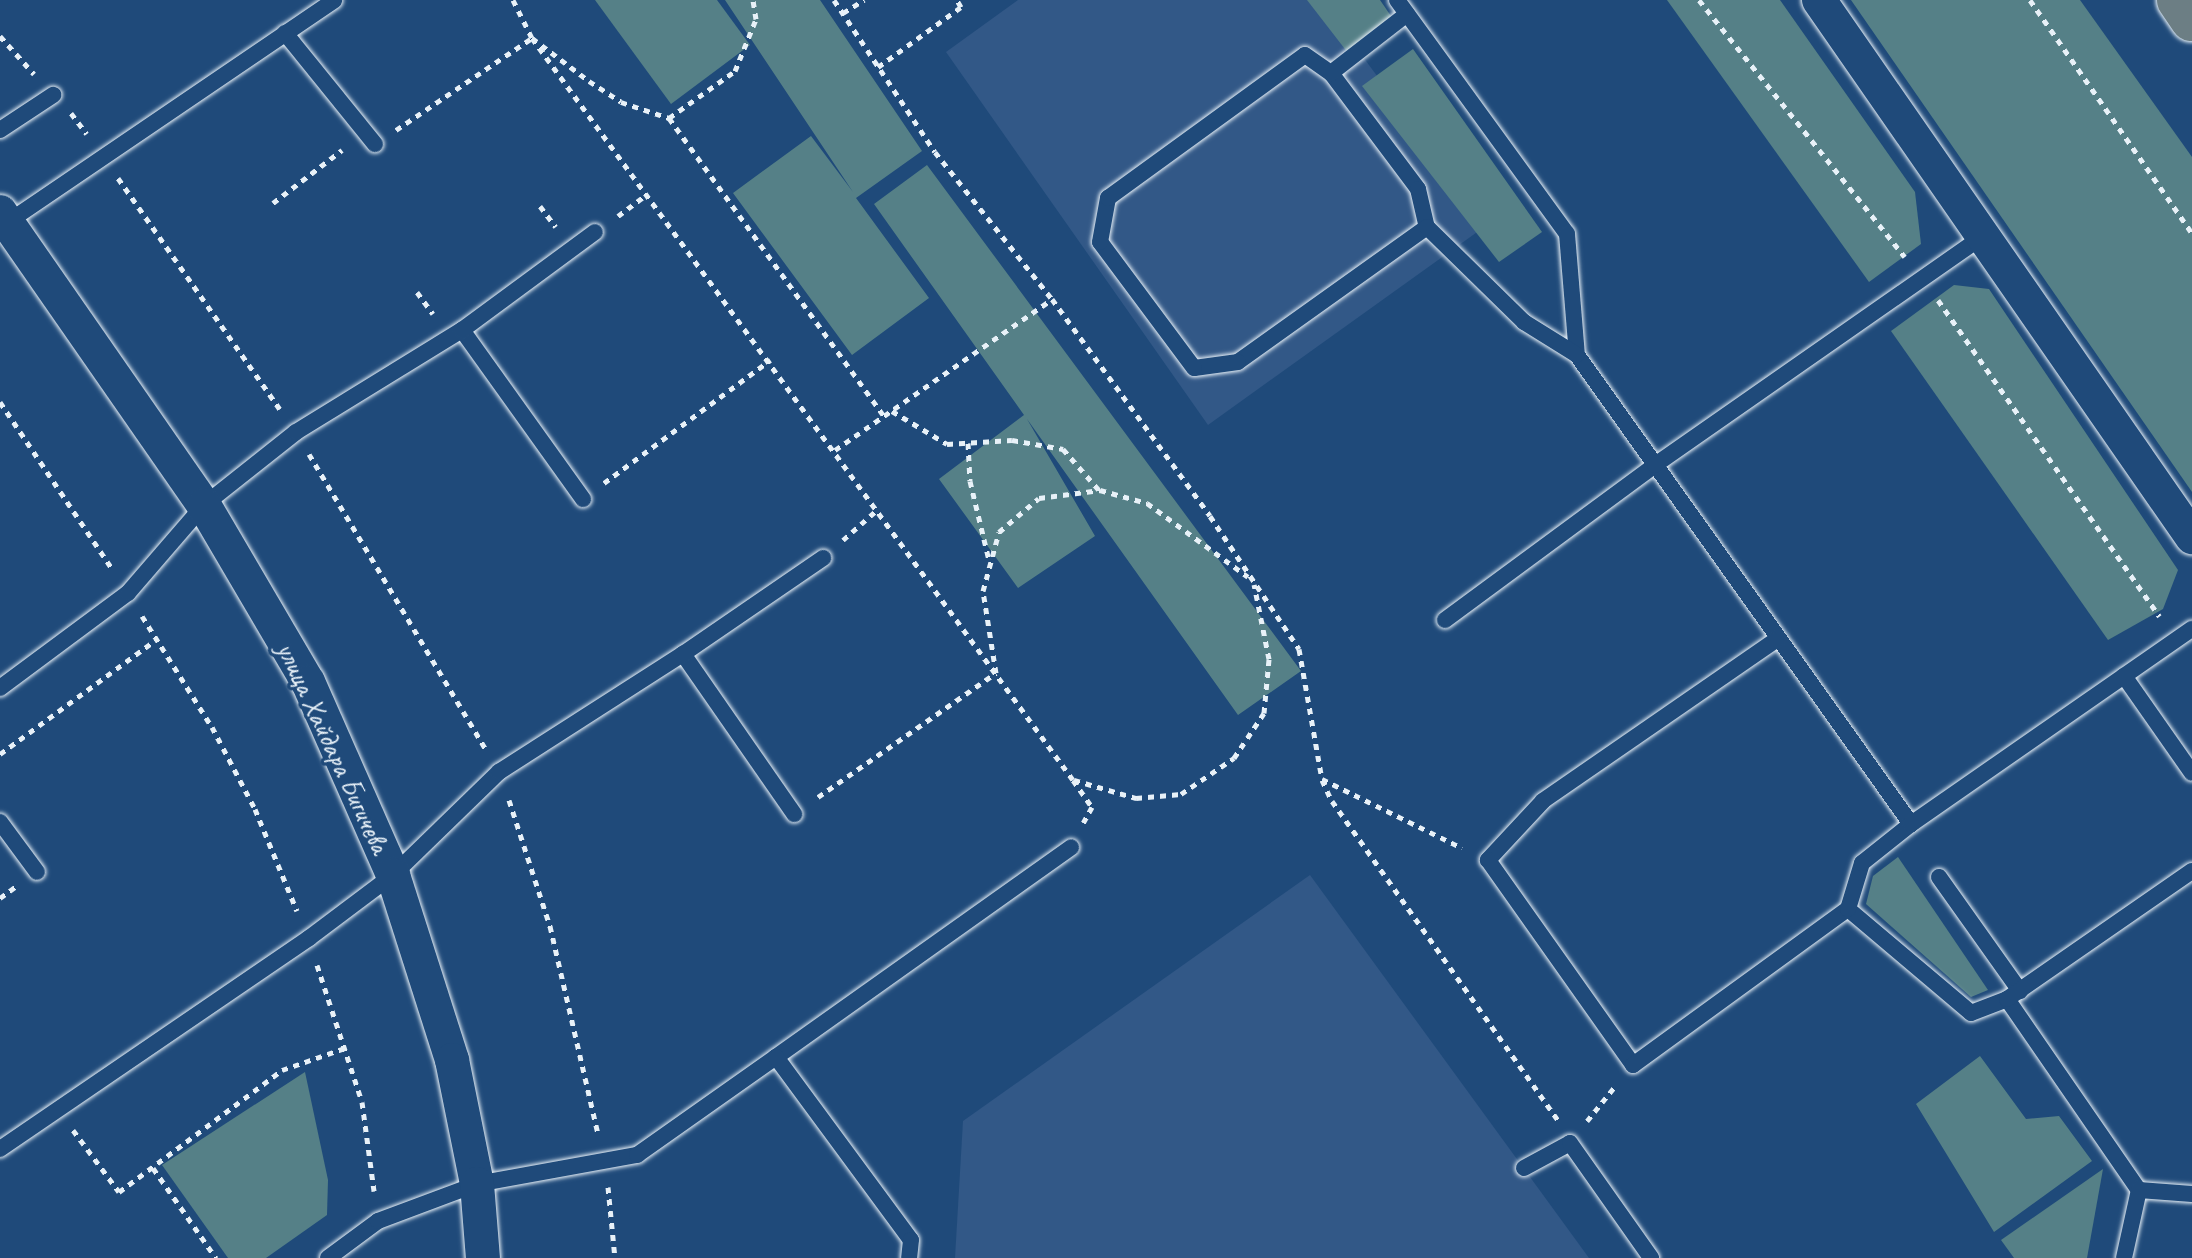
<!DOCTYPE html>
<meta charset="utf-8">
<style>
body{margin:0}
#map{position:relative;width:2192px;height:1258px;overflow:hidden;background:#1f4a7a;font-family:Caveat,sans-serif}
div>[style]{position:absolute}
.built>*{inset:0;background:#325887}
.green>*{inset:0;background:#558087}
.path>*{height:5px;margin-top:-2.5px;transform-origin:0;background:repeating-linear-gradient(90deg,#e8f1f8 0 6px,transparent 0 12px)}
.roads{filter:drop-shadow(0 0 2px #e8f1f8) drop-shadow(0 0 2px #e8f1f8)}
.lane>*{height:16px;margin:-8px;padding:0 8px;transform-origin:8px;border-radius:8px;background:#1f4a7a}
.street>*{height:34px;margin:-17px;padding:0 17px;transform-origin:17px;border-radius:17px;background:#1f4a7a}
.primary>*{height:44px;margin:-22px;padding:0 22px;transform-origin:22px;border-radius:22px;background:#6c7e84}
span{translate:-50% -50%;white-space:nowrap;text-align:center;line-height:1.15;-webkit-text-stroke:7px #1f4a7a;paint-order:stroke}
.street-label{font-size:28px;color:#e8f1f8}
</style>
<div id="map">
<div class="built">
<div style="clip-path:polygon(1018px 0,1321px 0,1487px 225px,1208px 425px,946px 52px)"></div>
<div style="clip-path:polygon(1310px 875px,1589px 1258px,955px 1258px,963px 1121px)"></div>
</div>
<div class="green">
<div style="clip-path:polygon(595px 0,717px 0,750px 45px,671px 104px)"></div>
<div style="clip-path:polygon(725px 0,820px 0,922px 151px,856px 198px,929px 298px,852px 355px,733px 193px,811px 136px,853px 192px)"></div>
<div style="clip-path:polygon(1307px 0,1380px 0,1393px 19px,1348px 53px)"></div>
<div style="clip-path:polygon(1667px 0,1780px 0,1915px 192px,1921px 244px,1869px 282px)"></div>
<div style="clip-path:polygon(1851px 0,2080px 0,2192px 157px,2192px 492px)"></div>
<div style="clip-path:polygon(1413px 49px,1542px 232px,1499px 262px,1362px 86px)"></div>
<div style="clip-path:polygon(927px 165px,1301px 671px,1238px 715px,1027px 419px,1095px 536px,1018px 588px,939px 479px,1024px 415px,874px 204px)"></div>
<div style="clip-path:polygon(1954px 285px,1989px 289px,2178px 570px,2163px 609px,2108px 640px,1891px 331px)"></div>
<div style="clip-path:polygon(1898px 857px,1988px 990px,1971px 997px,1866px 904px,1873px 876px)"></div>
<div style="clip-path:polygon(1980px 1056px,2026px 1119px,2059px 1116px,2092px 1161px,1994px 1232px,1916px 1104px)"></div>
<div style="clip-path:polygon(305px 1072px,328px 1180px,327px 1215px,266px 1258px,228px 1258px,162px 1165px)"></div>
<div style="clip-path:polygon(2103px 1169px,2087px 1258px,2014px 1258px,2001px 1240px)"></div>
</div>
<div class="path">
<div style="left:513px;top:0;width:42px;rotate:63.4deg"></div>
<div style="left:532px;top:38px;width:71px;rotate:37deg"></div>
<div style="left:589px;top:81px;width:38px;rotate:33deg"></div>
<div style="left:621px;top:102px;width:51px;rotate:18.4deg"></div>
<div style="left:669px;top:118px;width:81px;rotate:-35.5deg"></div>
<div style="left:735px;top:71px;width:56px;rotate:-68deg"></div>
<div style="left:756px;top:19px;width:19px;rotate:-99deg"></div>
<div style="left:834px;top:0;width:182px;rotate:56.4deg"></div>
<div style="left:935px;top:152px;width:188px;rotate:51.5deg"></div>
<div style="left:1052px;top:299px;width:268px;rotate:53.9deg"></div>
<div style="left:1210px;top:516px;width:160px;rotate:56.2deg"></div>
<div style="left:1299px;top:649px;width:132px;rotate:80deg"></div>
<div style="left:1322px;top:779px;width:156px;rotate:26.2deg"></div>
<div style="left:1699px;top:0;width:329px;rotate:51.3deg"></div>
<div style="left:2030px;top:0;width:284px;rotate:55.2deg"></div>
<div style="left:843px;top:13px;width:25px;rotate:-32deg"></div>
<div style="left:0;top:36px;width:51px;rotate:48.2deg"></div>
<div style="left:878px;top:67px;width:102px;rotate:-35.9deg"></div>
<div style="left:961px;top:7px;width:8px;rotate:-120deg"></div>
<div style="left:71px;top:113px;width:26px;rotate:53deg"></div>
<div style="left:669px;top:118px;width:367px;rotate:54.2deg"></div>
<div style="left:396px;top:130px;width:164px;rotate:-34.1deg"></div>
<div style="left:532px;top:38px;width:918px;rotate:53.9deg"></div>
<div style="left:1073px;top:780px;width:33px;rotate:55deg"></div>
<div style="left:1092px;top:807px;width:18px;rotate:119deg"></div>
<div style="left:118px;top:178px;width:282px;rotate:55deg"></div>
<div style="left:273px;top:203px;width:87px;rotate:-37.5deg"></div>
<div style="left:540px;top:206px;width:26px;rotate:53deg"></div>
<div style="left:618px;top:216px;width:35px;rotate:-37deg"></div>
<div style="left:417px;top:292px;width:27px;rotate:54deg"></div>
<div style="left:1938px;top:300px;width:386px;rotate:55deg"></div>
<div style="left:0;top:402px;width:202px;rotate:56.1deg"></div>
<div style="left:892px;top:411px;width:64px;rotate:31deg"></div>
<div style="left:947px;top:444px;width:65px;rotate:-3.5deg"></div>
<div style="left:1012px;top:440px;width:52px;rotate:10deg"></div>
<div style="left:1063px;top:449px;width:55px;rotate:48.7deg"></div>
<div style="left:968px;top:443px;width:38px;rotate:87deg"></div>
<div style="left:970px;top:481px;width:81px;rotate:76.5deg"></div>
<div style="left:835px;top:450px;width:264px;rotate:-34.8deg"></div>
<div style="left:309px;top:454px;width:343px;rotate:59.1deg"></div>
<div style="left:604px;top:483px;width:207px;rotate:-36.5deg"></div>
<div style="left:843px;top:540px;width:47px;rotate:-41.5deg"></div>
<div style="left:142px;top:616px;width:131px;rotate:57.8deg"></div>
<div style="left:212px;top:727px;width:93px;rotate:62.3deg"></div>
<div style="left:255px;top:809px;width:110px;rotate:67.6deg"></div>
<div style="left:0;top:754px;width:195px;rotate:-36.2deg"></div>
<div style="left:1074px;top:780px;width:65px;rotate:16.2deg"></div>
<div style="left:1136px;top:798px;width:45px;rotate:-5.1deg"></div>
<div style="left:1181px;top:794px;width:64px;rotate:-34.2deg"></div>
<div style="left:1234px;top:758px;width:54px;rotate:-56.3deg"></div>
<div style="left:1264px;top:713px;width:54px;rotate:-84.7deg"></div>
<div style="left:1269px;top:659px;width:76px;rotate:-101.3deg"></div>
<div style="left:1322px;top:780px;width:23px;rotate:65deg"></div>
<div style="left:1332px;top:801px;width:391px;rotate:54.7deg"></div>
<div style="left:818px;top:797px;width:217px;rotate:-34.9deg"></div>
<div style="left:996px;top:673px;width:83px;rotate:-99deg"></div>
<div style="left:983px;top:591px;width:61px;rotate:-74.8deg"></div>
<div style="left:999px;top:532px;width:52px;rotate:-40.4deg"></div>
<div style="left:1039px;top:498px;width:62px;rotate:-7.5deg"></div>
<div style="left:1100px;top:490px;width:49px;rotate:15.5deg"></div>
<div style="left:1147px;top:503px;width:125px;rotate:36.2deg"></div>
<div style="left:509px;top:800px;width:133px;rotate:72deg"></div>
<div style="left:550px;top:926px;width:213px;rotate:77deg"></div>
<div style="left:0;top:898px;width:19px;rotate:-36deg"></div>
<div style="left:317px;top:965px;width:144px;rotate:71.8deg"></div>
<div style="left:362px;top:1102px;width:90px;rotate:82.3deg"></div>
<div style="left:1587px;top:1121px;width:46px;rotate:-51.1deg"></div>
<div style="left:73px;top:1130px;width:77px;rotate:53.4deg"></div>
<div style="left:119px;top:1192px;width:204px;rotate:-36.8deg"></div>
<div style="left:282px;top:1070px;width:67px;rotate:-19.2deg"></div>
<div style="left:153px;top:1168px;width:110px;rotate:55deg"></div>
<div style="left:608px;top:1187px;width:71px;rotate:84.4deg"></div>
</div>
<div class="roads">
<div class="lane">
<div style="left:1397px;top:0;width:289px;rotate:54deg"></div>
<div style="left:1567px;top:234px;width:121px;rotate:85.3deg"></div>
<div style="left:1577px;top:355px;width:576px;rotate:54.54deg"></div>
<div style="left:285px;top:33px;width:143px;rotate:51deg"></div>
<div style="left:1331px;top:73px;width:145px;rotate:53.1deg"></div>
<div style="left:1418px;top:189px;width:39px;rotate:77deg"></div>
<div style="left:1427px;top:227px;width:232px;rotate:144.5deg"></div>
<div style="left:1238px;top:362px;width:44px;rotate:172.2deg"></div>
<div style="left:1194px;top:368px;width:157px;rotate:-126.7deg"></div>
<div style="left:1100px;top:242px;width:45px;rotate:-79.7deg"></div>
<div style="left:1108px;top:198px;width:243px;rotate:-36deg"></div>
<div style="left:1305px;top:55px;width:32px;rotate:35deg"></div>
<div style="left:1331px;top:73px;width:96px;rotate:-37.8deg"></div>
<div style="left:0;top:130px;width:64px;rotate:-33.4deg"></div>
<div style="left:5px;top:224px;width:398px;rotate:-34.2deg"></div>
<div style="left:1427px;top:227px;width:136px;rotate:44.4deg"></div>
<div style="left:1524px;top:322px;width:62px;rotate:31.9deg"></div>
<div style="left:462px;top:330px;width:208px;rotate:54.4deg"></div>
<div style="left:1445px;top:620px;width:261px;rotate:-36.4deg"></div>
<div style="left:1655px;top:465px;width:400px;rotate:-34.9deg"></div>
<div style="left:1776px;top:640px;width:283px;rotate:145.4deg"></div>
<div style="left:1543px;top:801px;width:81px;rotate:133deg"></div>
<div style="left:1488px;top:860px;width:251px;rotate:54.7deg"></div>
<div style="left:1633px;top:1065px;width:266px;rotate:-36deg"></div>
<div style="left:1848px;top:909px;width:161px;rotate:40.2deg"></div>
<div style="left:1971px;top:1013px;width:39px;rotate:-21deg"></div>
<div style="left:2007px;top:999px;width:232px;rotate:55.4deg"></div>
<div style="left:2139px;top:1190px;width:53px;rotate:4.3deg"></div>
<div style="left:683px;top:654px;width:195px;rotate:55.2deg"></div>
<div style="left:2124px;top:676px;width:118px;rotate:55deg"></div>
<div style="left:0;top:688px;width:159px;rotate:-36.6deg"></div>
<div style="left:128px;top:593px;width:116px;rotate:-49.2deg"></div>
<div style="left:204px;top:505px;width:117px;rotate:-38.4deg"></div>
<div style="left:296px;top:432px;width:195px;rotate:-31.6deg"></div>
<div style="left:462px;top:330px;width:165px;rotate:-36.4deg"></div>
<div style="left:0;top:822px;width:62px;rotate:53.5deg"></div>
<div style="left:1939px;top:877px;width:140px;rotate:54.6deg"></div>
<div style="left:1848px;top:909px;width:48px;rotate:-73.1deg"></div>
<div style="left:1862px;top:863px;width:63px;rotate:-38.5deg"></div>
<div style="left:1911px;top:824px;width:342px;rotate:-34.8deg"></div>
<div style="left:2007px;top:999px;width:225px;rotate:-34.7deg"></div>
<div style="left:776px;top:1057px;width:362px;rotate:-35.4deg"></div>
<div style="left:0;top:1149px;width:374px;rotate:-34.3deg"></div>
<div style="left:309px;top:938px;width:105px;rotate:-36.9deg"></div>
<div style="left:393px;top:875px;width:148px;rotate:-44.2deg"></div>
<div style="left:499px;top:772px;width:219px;rotate:-32.7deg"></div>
<div style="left:683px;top:654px;width:170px;rotate:-34.4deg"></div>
<div style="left:1524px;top:1168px;width:52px;rotate:-28.5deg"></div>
<div style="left:1570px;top:1143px;width:141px;rotate:54.8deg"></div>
<div style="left:328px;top:1258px;width:62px;rotate:-36.5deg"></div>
<div style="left:378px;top:1221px;width:106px;rotate:-20.5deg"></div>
<div style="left:477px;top:1184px;width:163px;rotate:-10.3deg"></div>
<div style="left:637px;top:1155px;width:170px;rotate:-35.2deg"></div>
<div style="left:776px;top:1057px;width:227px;rotate:53.6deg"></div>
<div style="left:911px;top:1240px;width:18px;rotate:96deg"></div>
<div style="left:2124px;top:1258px;width:70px;rotate:-77.6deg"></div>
</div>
<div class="street">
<div style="left:1819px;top:0;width:654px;rotate:55.22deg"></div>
<div style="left:0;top:212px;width:357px;rotate:55.2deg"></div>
<div style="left:204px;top:505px;width:205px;rotate:59.6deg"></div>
<div style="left:308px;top:682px;width:211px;rotate:66.2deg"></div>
<div style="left:393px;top:875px;width:194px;rotate:72.3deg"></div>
<div style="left:452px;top:1060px;width:126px;rotate:78.6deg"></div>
<div style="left:477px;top:1184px;width:74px;rotate:85.4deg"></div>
</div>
<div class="primary">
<div style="left:2179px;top:0;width:23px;rotate:56deg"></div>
</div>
</div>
<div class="street-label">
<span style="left:333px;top:748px;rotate:65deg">улица Хайдара Бигичева</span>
</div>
</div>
